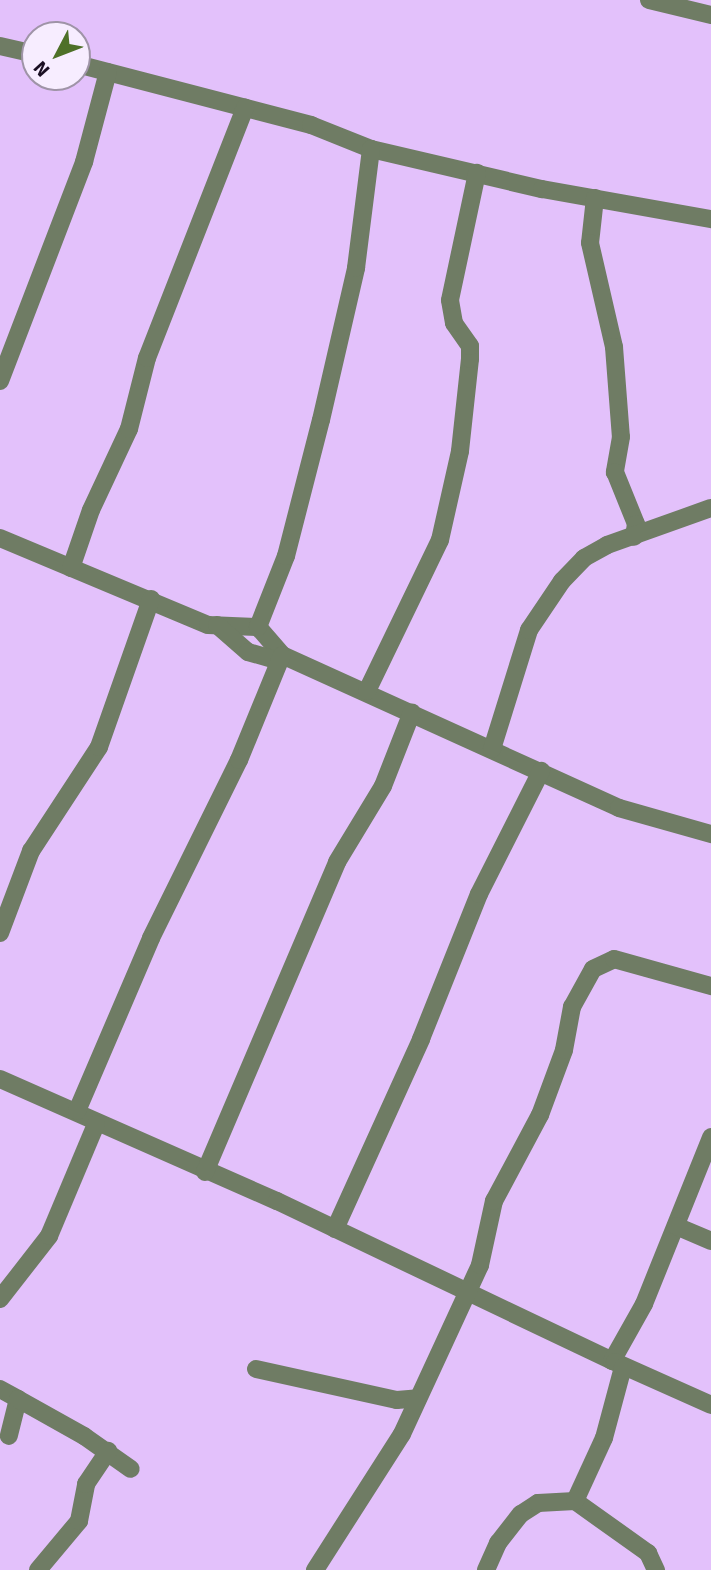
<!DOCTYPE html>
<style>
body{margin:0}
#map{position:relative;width:711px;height:1570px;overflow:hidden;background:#e3c1fb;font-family:Signika,sans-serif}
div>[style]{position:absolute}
.minor>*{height:18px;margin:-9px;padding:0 9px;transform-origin:9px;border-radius:9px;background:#6f7c64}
span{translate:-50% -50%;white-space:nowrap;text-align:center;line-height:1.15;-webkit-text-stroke:6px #f7edff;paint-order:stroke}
.north{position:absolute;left:21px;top:21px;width:70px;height:70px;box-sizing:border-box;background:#f7edff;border:2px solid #9f94a7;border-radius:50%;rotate:228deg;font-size:19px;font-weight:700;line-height:28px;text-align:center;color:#1b0f23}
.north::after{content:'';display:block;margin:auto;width:24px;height:32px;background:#4e7028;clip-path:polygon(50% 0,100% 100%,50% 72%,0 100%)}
</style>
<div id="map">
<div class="minor">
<div style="left:649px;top:0;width:64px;rotate:13.6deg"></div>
<div style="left:0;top:46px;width:36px;rotate:13deg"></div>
<div style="left:77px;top:64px;width:242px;rotate:14.6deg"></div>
<div style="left:311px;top:125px;width:65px;rotate:21.8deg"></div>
<div style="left:371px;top:149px;width:176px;rotate:13.2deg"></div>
<div style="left:542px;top:189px;width:172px;rotate:10.1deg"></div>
<div style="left:595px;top:198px;width:45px;rotate:96.3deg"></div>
<div style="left:590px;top:243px;width:107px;rotate:77deg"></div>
<div style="left:614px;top:347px;width:90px;rotate:85.6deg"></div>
<div style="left:621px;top:437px;width:36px;rotate:100deg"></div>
<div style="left:615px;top:472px;width:56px;rotate:68deg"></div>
<div style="left:636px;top:524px;width:13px;rotate:99deg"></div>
<div style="left:0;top:381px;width:235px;rotate:-69deg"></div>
<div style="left:84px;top:162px;width:93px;rotate:-75.1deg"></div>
<div style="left:0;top:538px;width:225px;rotate:22.7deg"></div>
<div style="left:208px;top:625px;width:50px;rotate:2.3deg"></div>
<div style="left:258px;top:627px;width:37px;rotate:49deg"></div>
<div style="left:282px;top:655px;width:370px;rotate:24.4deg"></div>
<div style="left:619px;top:808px;width:96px;rotate:15.8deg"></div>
<div style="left:71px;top:568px;width:61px;rotate:-71deg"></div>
<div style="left:91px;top:510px;width:89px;rotate:-64.9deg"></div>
<div style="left:129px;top:429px;width:73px;rotate:-75.8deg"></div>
<div style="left:147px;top:358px;width:269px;rotate:-68.6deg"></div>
<div style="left:217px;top:625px;width:41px;rotate:41.1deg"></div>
<div style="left:248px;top:652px;width:33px;rotate:16deg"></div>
<div style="left:258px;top:627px;width:76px;rotate:-68.5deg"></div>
<div style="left:286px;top:556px;width:140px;rotate:-75.6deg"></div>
<div style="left:321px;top:420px;width:156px;rotate:-77deg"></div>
<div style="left:356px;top:268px;width:120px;rotate:-82.8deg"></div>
<div style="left:367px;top:691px;width:168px;rotate:-64.2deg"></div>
<div style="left:440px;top:540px;width:91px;rotate:-77.3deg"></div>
<div style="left:460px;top:451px;width:93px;rotate:-83.8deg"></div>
<div style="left:470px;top:359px;width:13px;rotate:-90deg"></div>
<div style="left:470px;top:346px;width:28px;rotate:-125deg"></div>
<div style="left:454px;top:323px;width:23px;rotate:-100deg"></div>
<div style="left:450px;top:300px;width:130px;rotate:-78deg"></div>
<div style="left:492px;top:749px;width:125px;rotate:-72.7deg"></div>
<div style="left:529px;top:630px;width:59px;rotate:-56deg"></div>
<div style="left:562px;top:581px;width:32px;rotate:-46deg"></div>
<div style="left:584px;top:558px;width:26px;rotate:-29deg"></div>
<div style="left:607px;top:545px;width:110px;rotate:-19.6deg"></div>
<div style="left:0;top:933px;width:88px;rotate:-69.3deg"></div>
<div style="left:31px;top:851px;width:124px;rotate:-56.8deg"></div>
<div style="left:99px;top:747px;width:157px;rotate:-70.6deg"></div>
<div style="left:0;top:1079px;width:303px;rotate:23.8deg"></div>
<div style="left:277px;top:1201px;width:371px;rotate:25.5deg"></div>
<div style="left:612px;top:1361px;width:65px;rotate:-60.7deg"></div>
<div style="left:644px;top:1304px;width:180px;rotate:-68.1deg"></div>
<div style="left:77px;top:1111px;width:188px;rotate:-66.8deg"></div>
<div style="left:151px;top:938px;width:199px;rotate:-63.7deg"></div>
<div style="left:239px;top:760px;width:113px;rotate:-67.7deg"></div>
<div style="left:205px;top:1172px;width:337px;rotate:-66.9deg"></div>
<div style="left:337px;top:862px;width:89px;rotate:-58.8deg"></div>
<div style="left:383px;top:786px;width:79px;rotate:-68.6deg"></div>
<div style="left:676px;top:1226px;width:38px;rotate:23deg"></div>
<div style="left:335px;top:1229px;width:209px;rotate:-65.6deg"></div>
<div style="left:421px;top:1039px;width:156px;rotate:-68.2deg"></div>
<div style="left:479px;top:894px;width:138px;rotate:-63.2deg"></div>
<div style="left:0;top:1299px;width:80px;rotate:-52.1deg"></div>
<div style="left:49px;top:1236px;width:121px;rotate:-67.2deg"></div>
<div style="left:615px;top:1362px;width:105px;rotate:24.1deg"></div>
<div style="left:256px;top:1369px;width:144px;rotate:12.4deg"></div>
<div style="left:397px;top:1400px;width:21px;rotate:-5deg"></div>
<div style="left:0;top:1389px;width:21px;rotate:29deg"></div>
<div style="left:18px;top:1399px;width:38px;rotate:104deg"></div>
<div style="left:18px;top:1399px;width:76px;rotate:29.3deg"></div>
<div style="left:84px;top:1436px;width:57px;rotate:35.1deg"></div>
<div style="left:575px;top:1501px;width:90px;rotate:35.5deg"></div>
<div style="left:648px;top:1553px;width:19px;rotate:65deg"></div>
<div style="left:38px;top:1570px;width:64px;rotate:-50.1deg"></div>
<div style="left:79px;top:1521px;width:38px;rotate:-79deg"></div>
<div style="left:86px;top:1484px;width:40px;rotate:-56deg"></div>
<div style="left:315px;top:1570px;width:161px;rotate:-57.4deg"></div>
<div style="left:402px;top:1434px;width:186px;rotate:-65.2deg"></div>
<div style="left:480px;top:1265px;width:66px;rotate:-77.7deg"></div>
<div style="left:494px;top:1201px;width:98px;rotate:-61.9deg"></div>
<div style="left:540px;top:1115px;width:69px;rotate:-69.7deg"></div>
<div style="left:564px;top:1050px;width:44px;rotate:-79.5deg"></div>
<div style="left:572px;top:1007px;width:43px;rotate:-61.1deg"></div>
<div style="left:593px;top:969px;width:23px;rotate:-25deg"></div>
<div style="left:614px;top:959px;width:101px;rotate:15.6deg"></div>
<div style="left:486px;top:1570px;width:30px;rotate:-66deg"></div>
<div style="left:498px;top:1543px;width:37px;rotate:-52deg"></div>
<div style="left:521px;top:1514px;width:20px;rotate:-33deg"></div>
<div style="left:538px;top:1503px;width:37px;rotate:-3deg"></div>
<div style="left:575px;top:1501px;width:69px;rotate:-65.3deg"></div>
<div style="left:604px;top:1438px;width:73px;rotate:-75deg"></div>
</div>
<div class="north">N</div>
</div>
